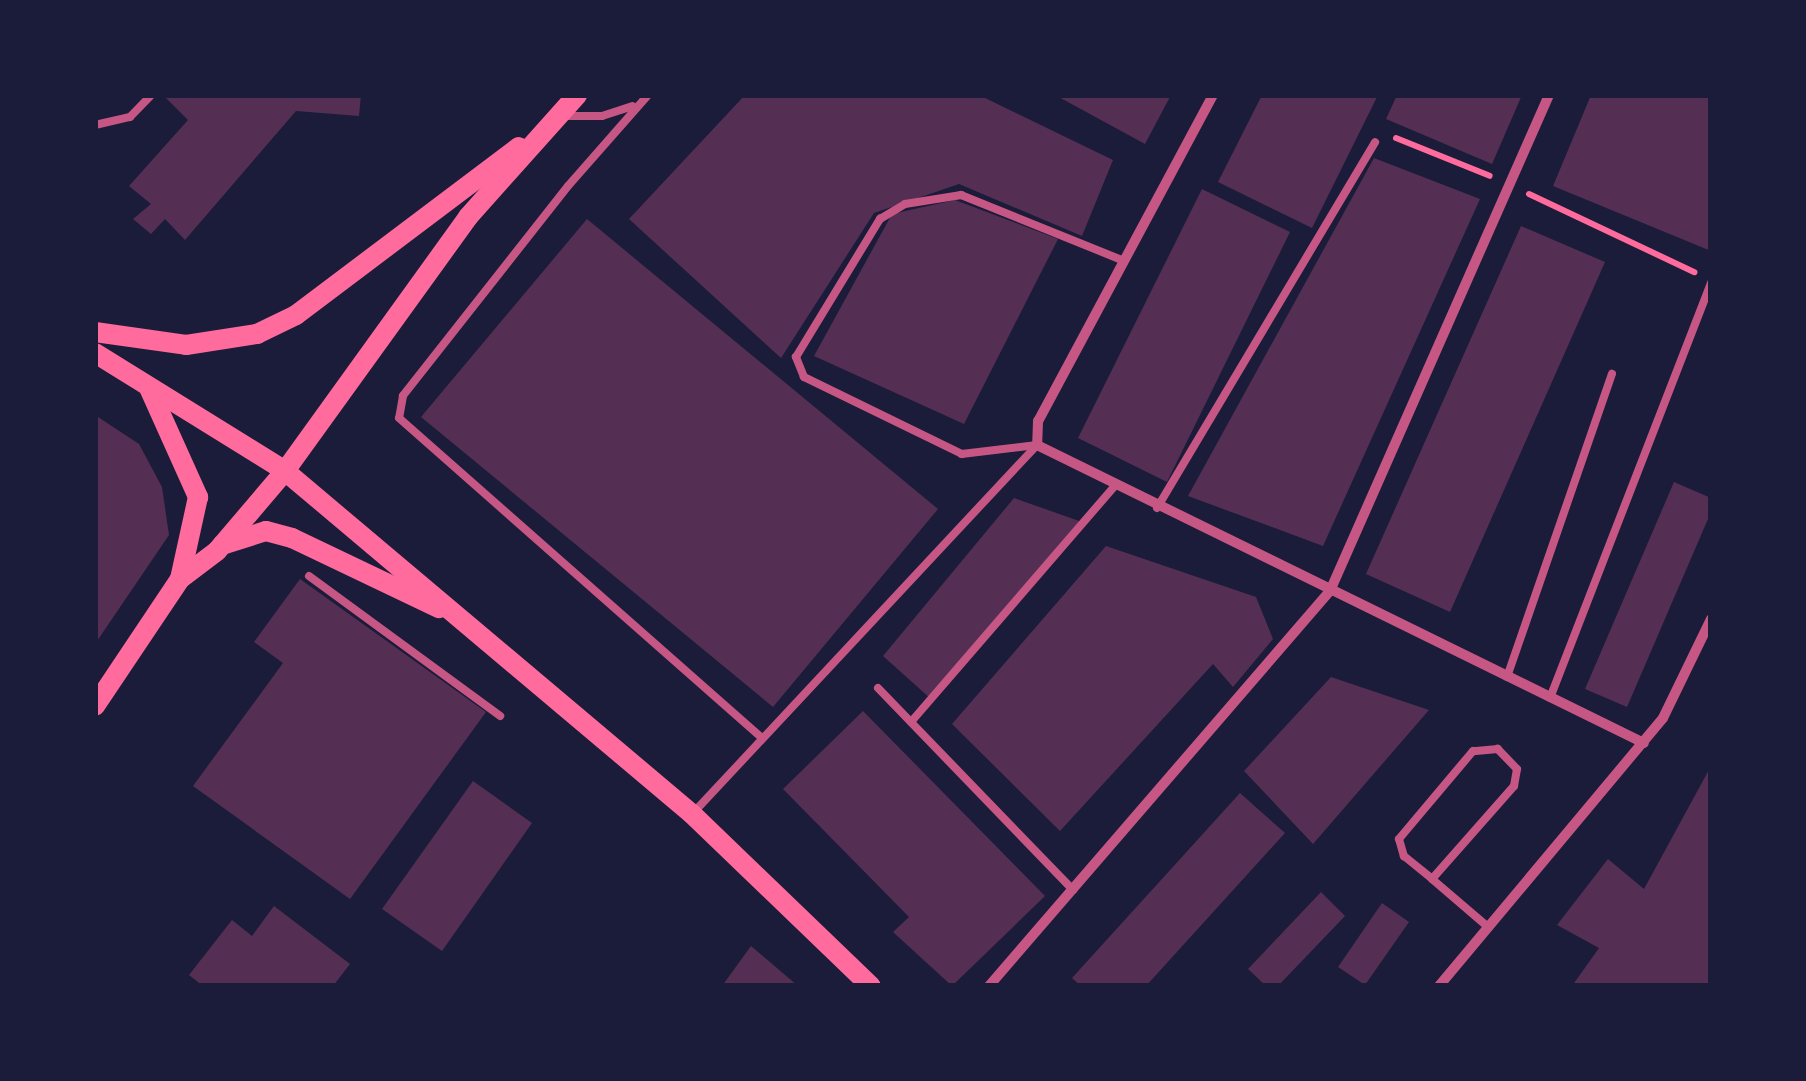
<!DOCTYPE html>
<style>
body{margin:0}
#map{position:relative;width:1806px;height:1081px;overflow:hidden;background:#1b1b3a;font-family:"Sofia Sans Condensed",sans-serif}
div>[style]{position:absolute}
.building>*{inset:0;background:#542f53}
.path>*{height:6px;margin:-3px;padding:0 3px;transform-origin:3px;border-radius:3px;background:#ff6b9d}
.service>*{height:8px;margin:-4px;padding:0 4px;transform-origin:4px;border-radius:4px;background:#c65784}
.minor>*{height:10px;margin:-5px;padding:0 5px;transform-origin:5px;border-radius:5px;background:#c65784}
.secondary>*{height:20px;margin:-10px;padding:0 10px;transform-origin:10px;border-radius:10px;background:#ff6b9d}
span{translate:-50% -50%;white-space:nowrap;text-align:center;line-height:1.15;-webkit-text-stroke:8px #1b1b3a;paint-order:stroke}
.frame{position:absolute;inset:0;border:98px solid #1b1b3a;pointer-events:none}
</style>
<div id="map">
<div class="building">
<div style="clip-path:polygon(163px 95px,361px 95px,359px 116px,296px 111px,185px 240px,165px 219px,151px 234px,133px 219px,151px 204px,129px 186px,188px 120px)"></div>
<div style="clip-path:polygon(745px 95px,979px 95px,1113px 160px,1082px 236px,959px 184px,874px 213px,781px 358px,629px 219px)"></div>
<div style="clip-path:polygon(1055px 95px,1171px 95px,1145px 144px)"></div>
<div style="clip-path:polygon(1262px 95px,1378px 95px,1312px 228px,1218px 182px)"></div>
<div style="clip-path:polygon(1397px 95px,1522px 95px,1492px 164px,1386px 119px)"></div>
<div style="clip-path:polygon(1591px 95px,1711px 95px,1711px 251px,1553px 186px)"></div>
<div style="clip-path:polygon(1374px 158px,1480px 199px,1323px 546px,1188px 496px)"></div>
<div style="clip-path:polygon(1202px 189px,1290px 232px,1167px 482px,1078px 438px)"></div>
<div style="clip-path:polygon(955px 200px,1058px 239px,964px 424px,814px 356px,892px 214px)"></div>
<div style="clip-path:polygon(587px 219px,938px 509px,773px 707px,421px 417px)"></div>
<div style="clip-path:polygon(1521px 226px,1605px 262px,1450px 612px,1366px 574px)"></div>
<div style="clip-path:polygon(95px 415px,139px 444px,162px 487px,169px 535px,95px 644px)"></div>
<div style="clip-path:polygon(1674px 482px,1711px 498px,1711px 512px,1627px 707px,1585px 689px)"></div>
<div style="clip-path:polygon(1014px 498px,1082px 522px,931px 699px,883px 656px)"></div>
<div style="clip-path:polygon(1106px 546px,1256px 597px,1273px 639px,1233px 687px,1213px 664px,1060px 831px,952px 724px)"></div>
<div style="clip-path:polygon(300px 579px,486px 712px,350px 899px,193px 786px,283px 663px,254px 642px)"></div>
<div style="clip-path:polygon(1331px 677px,1429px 710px,1313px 844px,1244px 771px)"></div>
<div style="clip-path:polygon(863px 711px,1045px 896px,952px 986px,893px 932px,909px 917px,783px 789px)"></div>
<div style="clip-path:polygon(1711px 766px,1711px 986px,1572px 986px,1599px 948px,1557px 925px,1608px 859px,1644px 889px)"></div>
<div style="clip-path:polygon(473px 781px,532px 823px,442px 951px,382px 909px)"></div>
<div style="clip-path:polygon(1240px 793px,1285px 833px,1146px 986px,1081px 986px,1072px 978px)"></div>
<div style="clip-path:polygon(1321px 892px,1345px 916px,1278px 986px,1266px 986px,1248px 969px)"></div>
<div style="clip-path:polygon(1382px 903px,1409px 922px,1365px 985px,1338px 967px)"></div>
<div style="clip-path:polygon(274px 906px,350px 964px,333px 986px,203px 986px,189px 975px,232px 920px,252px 936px)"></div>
<div style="clip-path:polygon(751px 946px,798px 986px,722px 986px)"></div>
</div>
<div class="path">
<div style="left:1396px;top:138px;width:101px;rotate:22deg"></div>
<div style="left:1529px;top:194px;width:183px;rotate:25.3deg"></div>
</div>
<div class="service">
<div style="left:648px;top:95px;width:121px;rotate:131.3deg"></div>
<div style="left:568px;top:186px;width:267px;rotate:128.2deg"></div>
<div style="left:403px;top:396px;width:22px;rotate:100deg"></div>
<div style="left:399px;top:418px;width:484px;rotate:41.4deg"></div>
<div style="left:562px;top:116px;width:40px"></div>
<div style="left:602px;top:116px;width:32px;rotate:-18deg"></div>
<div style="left:95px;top:125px;width:36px;rotate:-13deg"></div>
<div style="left:130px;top:117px;width:30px;rotate:-46deg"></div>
<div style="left:1037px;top:445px;width:76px;rotate:173.2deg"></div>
<div style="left:962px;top:454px;width:176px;rotate:-154deg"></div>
<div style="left:804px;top:377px;width:22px;rotate:-112deg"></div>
<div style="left:796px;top:357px;width:162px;rotate:-58.7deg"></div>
<div style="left:880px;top:219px;width:29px;rotate:-31deg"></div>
<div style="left:905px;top:204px;width:57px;rotate:-9.1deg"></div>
<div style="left:961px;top:195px;width:176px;rotate:22deg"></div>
<div style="left:1157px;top:508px;width:426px;rotate:-59.2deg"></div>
<div style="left:309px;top:576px;width:237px;rotate:36.2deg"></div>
<div style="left:1507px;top:677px;width:321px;rotate:-70.9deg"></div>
<div style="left:878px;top:688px;width:281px;rotate:46deg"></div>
<div style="left:1550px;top:698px;width:446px;rotate:-68.8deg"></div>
<div style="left:911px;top:722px;width:311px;rotate:-49.2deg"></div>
<div style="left:695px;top:811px;width:501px;rotate:-46.94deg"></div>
<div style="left:1432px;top:879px;width:124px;rotate:-48.6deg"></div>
<div style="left:1514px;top:786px;width:17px;rotate:-80deg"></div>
<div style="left:1517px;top:769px;width:28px;rotate:-134deg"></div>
<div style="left:1498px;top:749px;width:25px;rotate:175deg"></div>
<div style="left:1473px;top:751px;width:115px;rotate:130.1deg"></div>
<div style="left:1399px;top:839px;width:18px;rotate:74deg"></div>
<div style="left:1404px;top:856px;width:36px;rotate:39deg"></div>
<div style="left:1432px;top:879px;width:74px;rotate:40.6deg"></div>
</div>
<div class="minor">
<div style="left:1213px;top:95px;width:370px;rotate:118.2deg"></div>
<div style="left:1038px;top:421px;width:24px;rotate:92deg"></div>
<div style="left:1037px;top:445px;width:676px;rotate:26.15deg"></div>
<div style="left:989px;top:986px;width:522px;rotate:-49.2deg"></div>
<div style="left:1330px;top:591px;width:542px;rotate:-66.18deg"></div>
<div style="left:1439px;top:986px;width:349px;rotate:-50.1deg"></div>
<div style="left:1663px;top:718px;width:110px;rotate:-64.1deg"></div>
</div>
<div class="secondary">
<div style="left:95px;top:332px;width:92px;rotate:8.1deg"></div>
<div style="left:186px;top:345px;width:72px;rotate:-8.8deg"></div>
<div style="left:257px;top:334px;width:43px;rotate:-26deg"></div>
<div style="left:296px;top:315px;width:279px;rotate:-37deg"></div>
<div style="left:95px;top:353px;width:224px;rotate:31.8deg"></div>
<div style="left:285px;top:471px;width:532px;rotate:40.12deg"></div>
<div style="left:692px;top:814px;width:248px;rotate:43.9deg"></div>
<div style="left:149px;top:388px;width:120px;rotate:65.8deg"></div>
<div style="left:198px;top:497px;width:84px;rotate:102.4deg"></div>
<div style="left:222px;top:545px;width:46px;rotate:-17.7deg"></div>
<div style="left:266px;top:531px;width:27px;rotate:15deg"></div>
<div style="left:292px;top:538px;width:163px;rotate:25.5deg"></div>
<div style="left:95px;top:706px;width:153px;rotate:-56.2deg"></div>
<div style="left:180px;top:579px;width:46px;rotate:-37.1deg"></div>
<div style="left:217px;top:551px;width:105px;rotate:-49.6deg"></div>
<div style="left:285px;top:471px;width:313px;rotate:-54.2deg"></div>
<div style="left:468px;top:217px;width:164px;rotate:-48.2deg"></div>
</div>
<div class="frame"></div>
</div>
